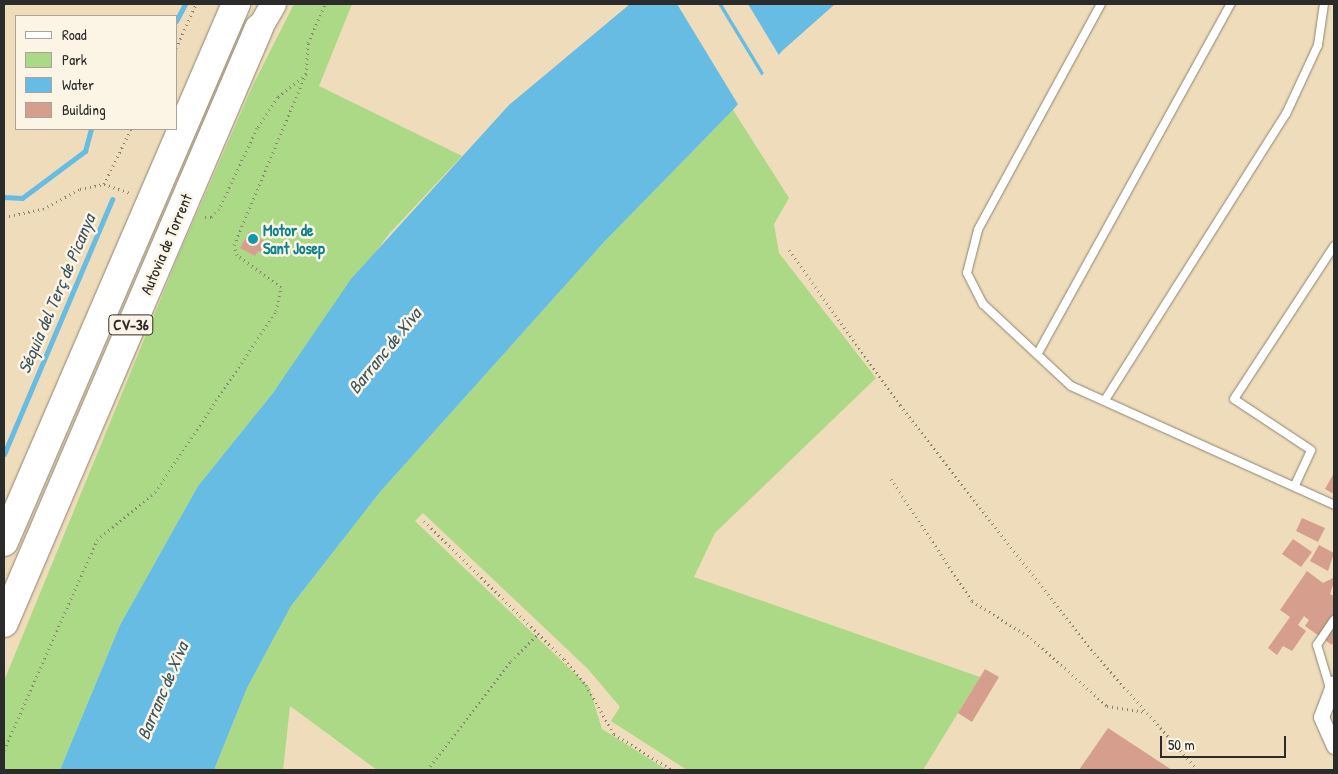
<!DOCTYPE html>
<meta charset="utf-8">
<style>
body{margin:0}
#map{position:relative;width:1338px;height:774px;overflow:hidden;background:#eedcba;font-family:"Patrick Hand",sans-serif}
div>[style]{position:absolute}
.green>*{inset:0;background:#abd986}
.water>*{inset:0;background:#67bce3}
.pier>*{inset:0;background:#eedcba}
.stream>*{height:5px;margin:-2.5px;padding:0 2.5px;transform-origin:2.5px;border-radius:2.5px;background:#67bce3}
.building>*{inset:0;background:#d69f8d}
.path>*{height:3px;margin-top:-1.5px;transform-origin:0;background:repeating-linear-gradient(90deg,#8c8472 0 1px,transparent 0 5px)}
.roads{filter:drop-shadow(0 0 1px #8c8472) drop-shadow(0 0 1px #8c8472)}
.service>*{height:8px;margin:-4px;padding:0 4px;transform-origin:4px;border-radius:4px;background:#fff}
.minor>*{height:15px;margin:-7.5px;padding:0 7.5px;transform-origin:7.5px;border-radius:7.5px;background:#fff}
.trunk>*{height:25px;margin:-12.5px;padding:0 12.5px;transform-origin:12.5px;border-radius:12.5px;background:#fff}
.motorway>*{height:28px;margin:-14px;padding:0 14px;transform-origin:14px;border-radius:14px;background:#fff}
.dots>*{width:14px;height:14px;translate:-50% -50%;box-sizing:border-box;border:2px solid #fcf5e5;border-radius:50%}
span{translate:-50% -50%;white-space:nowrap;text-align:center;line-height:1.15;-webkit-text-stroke:5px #fcf5e5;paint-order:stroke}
.shield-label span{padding:1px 4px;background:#fcf5e5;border:1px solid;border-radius:4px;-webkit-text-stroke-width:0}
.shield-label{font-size:15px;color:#2b2b2b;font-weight:700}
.culture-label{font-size:16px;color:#0d838f;font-weight:700}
.left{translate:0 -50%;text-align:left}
.street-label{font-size:16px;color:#2b2b2b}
.water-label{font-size:18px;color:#3d5662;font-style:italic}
.frame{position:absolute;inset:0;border:5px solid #2b2b2b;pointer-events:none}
.legend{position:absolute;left:15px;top:15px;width:162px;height:115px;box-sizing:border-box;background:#fcf5e5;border:1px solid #a8a49b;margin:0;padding:6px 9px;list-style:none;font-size:15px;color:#2b2b2b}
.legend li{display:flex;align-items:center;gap:10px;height:25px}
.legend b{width:25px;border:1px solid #a8a49b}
.scale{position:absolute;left:1160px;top:736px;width:126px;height:22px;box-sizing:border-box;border:2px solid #2b2b2b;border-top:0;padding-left:6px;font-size:15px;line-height:18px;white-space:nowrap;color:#2b2b2b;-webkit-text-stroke:4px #fcf5e5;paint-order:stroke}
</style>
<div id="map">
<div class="green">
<div style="clip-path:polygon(294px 4px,352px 4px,319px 86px,462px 156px,389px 234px,273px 393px,198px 486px,120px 625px,60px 770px,4px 770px,4px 681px,180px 252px,253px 85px)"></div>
<div style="clip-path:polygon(733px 110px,789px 198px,774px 224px,779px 253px,876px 378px,715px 533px,694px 577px,980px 677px,923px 770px,687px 770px,611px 721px,620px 707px,588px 669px,423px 513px,415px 521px,589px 687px,602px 729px,667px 770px,377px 770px,290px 706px,283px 770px,214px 770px,247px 688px,291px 606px,380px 492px,604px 242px)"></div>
</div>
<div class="water">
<div style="clip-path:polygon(630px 4px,835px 4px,782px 51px,733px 110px,604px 242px,380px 492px,291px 606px,247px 688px,214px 770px,60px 770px,120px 625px,198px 486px,273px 393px,351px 279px,509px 105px)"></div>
</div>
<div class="pier">
<div style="clip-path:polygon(677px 4px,718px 4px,763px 78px,739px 106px)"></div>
<div style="clip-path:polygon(722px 4px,748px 4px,780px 57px,765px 75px)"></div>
</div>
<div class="stream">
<div style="left:176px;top:21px;width:19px;rotate:-62deg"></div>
<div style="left:4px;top:197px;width:18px;rotate:3deg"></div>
<div style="left:22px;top:198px;width:79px;rotate:-36.7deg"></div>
<div style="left:85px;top:151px;width:23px;rotate:-75deg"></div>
<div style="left:4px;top:454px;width:277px;rotate:-67deg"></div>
</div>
<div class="building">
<div style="clip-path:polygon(249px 232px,272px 246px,266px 256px,258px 251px,255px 256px,240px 248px)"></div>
<div style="clip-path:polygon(1334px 473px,1334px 494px,1325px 489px)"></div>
<div style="clip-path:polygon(1302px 518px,1325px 528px,1318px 542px,1296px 531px)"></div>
<div style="clip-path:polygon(1293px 539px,1312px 552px,1301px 567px,1282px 554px)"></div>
<div style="clip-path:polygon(1319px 545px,1334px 553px,1328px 571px,1310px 561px)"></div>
<div style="clip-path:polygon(1307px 571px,1323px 583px,1333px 578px,1334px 582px,1330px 594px,1334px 596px,1334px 641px,1332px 645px,1305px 626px,1309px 620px,1304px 616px,1298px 625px,1306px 631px,1292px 651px,1283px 646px,1277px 655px,1268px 648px,1290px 617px,1280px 610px)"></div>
<div style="clip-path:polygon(985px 669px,999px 677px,972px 722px,958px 713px)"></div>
<div style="clip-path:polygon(1108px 728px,1172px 770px,1079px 770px)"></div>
</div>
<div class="path">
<div style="left:176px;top:48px;width:48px;rotate:-65.6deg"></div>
<div style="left:306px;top:74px;width:31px;rotate:-86deg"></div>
<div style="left:308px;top:43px;width:43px;rotate:-66.4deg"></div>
<div style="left:104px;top:184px;width:61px;rotate:-63.9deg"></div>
<div style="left:4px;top:217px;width:40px;rotate:-12deg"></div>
<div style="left:43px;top:209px;width:42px;rotate:-28.4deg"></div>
<div style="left:80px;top:189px;width:25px;rotate:-12deg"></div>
<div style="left:104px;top:184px;width:28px;rotate:19deg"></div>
<div style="left:789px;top:250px;width:191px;rotate:54.4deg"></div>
<div style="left:900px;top:405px;width:315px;rotate:52deg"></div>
<div style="left:1094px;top:653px;width:157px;rotate:48.4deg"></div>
<div style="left:891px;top:479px;width:146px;rotate:56.4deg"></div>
<div style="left:972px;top:601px;width:70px;rotate:32.1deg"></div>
<div style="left:1031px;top:638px;width:102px;rotate:41.8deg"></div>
<div style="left:1107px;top:706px;width:37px;rotate:9deg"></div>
<div style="left:424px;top:521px;width:197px;rotate:44.6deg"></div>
<div style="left:564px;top:659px;width:34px;rotate:50deg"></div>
<div style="left:586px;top:685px;width:56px;rotate:60.3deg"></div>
<div style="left:614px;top:734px;width:68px;rotate:31.8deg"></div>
<div style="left:4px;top:750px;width:230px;rotate:-66.1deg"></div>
<div style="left:97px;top:540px;width:75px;rotate:-39.6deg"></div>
<div style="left:155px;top:492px;width:218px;rotate:-56.2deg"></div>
<div style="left:276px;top:311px;width:25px;rotate:-78deg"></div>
<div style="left:281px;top:287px;width:54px;rotate:-144deg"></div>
<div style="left:237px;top:255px;width:10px;rotate:-107deg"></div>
<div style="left:234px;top:245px;width:186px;rotate:-67.2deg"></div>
<div style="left:306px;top:74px;width:36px;rotate:141deg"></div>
<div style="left:278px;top:97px;width:37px;rotate:124deg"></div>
<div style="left:257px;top:128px;width:89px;rotate:115.1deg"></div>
<div style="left:219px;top:209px;width:11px;rotate:135deg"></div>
<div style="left:211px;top:217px;width:10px;rotate:180deg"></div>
<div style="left:427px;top:770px;width:138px;rotate:-52.4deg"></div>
<div style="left:511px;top:661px;width:38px;rotate:-45deg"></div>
</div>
<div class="roads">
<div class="service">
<div style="left:1101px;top:4px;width:257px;rotate:118.6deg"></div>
<div style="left:978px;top:230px;width:44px;rotate:104.3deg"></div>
<div style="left:967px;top:273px;width:35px;rotate:63deg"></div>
<div style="left:983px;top:304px;width:120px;rotate:43deg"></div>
<div style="left:1071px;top:386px;width:289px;rotate:24.3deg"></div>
<div style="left:1038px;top:353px;width:399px;rotate:-61.1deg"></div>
<div style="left:1105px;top:400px;width:338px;rotate:-57.7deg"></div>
<div style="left:1286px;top:114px;width:76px;rotate:-65.1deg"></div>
<div style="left:1318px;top:45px;width:41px;rotate:-81.7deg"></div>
<div style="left:1295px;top:485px;width:38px;rotate:-65deg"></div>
<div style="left:1311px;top:450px;width:92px;rotate:-146.5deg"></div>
<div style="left:1234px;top:399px;width:183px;rotate:-56.8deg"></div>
<div style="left:1330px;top:688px;width:45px;rotate:-106.8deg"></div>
<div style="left:1317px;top:645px;width:30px;rotate:-56deg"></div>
</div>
<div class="minor">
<div style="left:1334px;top:683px;width:36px;rotate:111deg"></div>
<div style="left:1321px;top:717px;width:32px;rotate:66deg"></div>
</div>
<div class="trunk">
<div style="left:259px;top:28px;width:28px;rotate:-60deg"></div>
</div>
<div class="motorway">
<div style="left:4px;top:542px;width:586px;rotate:-66.67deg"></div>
<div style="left:4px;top:623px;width:647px;rotate:-66.8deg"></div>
</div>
</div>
<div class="dots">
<div style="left:253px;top:239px;background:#0f9aa8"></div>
</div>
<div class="shield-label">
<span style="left:131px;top:325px">CV-36</span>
</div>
<div class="culture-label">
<span class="left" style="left:263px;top:239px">Motor de<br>Sant Josep</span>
</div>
<div class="street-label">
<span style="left:166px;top:244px;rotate:-67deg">Autovia de Torrent</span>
</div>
<div class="water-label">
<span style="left:57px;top:294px;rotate:-67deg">Séquia del Terç de Picanya</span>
<span style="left:385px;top:351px;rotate:-51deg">Barranc de Xiva</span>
<span style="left:163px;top:691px;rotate:-67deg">Barranc de Xiva</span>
</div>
<div class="frame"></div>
<ul class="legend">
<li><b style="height:6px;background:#fff"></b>Road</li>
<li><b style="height:14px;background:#abd986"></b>Park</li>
<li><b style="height:14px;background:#67bce3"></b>Water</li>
<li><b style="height:14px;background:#d69f8d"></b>Building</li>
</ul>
<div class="scale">50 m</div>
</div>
